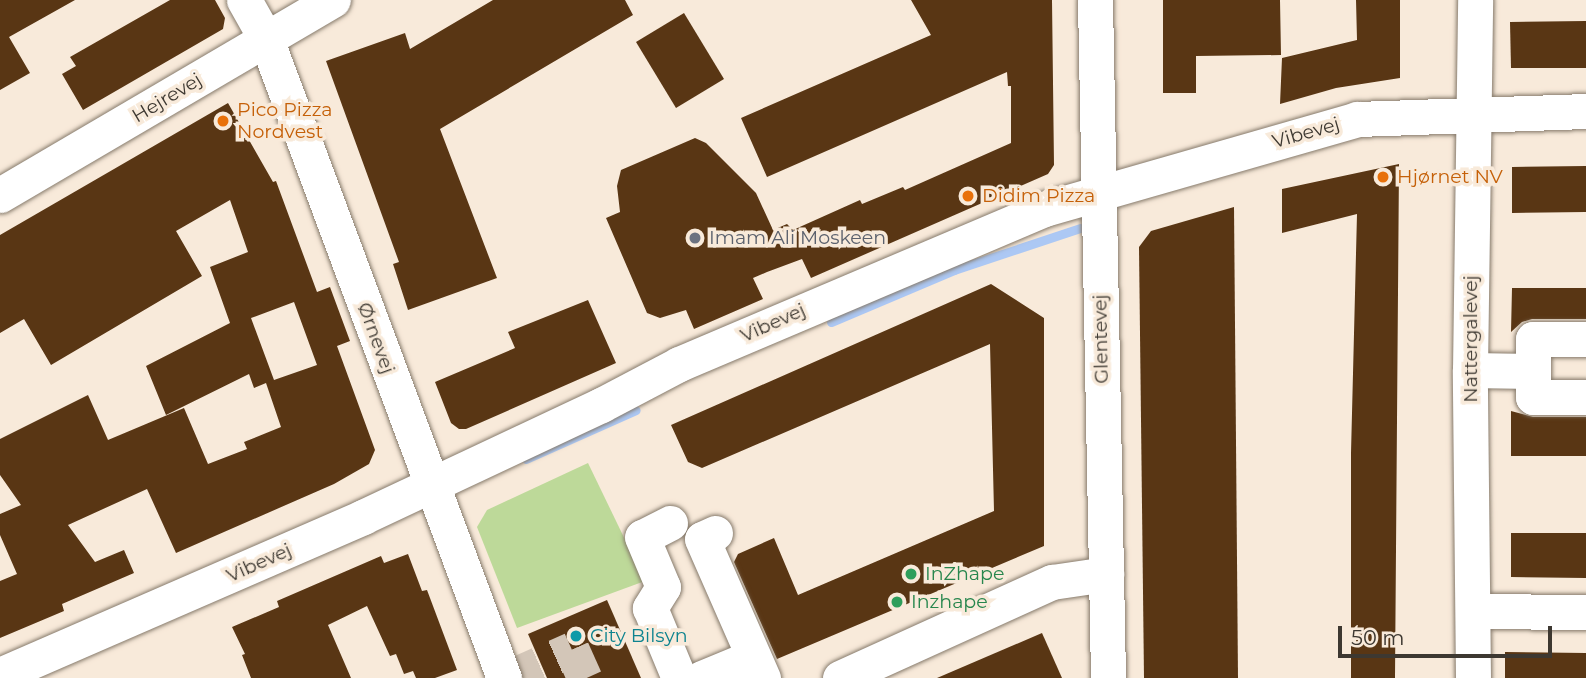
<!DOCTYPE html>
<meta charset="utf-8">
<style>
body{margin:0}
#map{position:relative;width:1586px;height:678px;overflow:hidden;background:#f8eada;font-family:Montserrat,sans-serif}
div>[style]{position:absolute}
.green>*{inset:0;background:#bdd999}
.stream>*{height:9px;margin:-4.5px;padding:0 4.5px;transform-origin:4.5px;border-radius:4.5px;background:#acc8f4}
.building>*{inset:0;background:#593614}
.minor-tunnel>*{height:35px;margin-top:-17.5px;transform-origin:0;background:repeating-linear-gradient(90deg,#d3c6b8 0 35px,transparent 0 53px)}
.roads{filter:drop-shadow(0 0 2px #867a6b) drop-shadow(0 0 2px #867a6b)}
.minor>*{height:35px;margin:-17.5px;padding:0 17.5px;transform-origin:17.5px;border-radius:17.5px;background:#fff}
.dots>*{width:19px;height:19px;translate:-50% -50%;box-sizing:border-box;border:4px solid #f8eada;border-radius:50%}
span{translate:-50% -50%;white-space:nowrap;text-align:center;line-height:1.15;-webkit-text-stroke:7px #f8eada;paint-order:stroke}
.street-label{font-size:19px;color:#3d3831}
.food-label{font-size:19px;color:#c56008}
.left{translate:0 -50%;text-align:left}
.worship-label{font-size:19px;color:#5b616d}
.leisure-label{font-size:19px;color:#27864d}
.culture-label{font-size:19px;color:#0d838f}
.scale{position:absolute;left:1338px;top:626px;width:214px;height:32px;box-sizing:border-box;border:4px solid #3d3831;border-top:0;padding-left:9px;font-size:21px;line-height:24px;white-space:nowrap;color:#3d3831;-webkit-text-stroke:5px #f8eada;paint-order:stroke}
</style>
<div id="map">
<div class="green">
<div style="clip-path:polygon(588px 463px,645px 581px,517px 628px,477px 527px,487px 510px)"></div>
</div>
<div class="stream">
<div style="left:831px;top:322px;width:134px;rotate:-22.9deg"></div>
<div style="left:954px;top:270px;width:133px;rotate:-18.4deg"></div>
<div style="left:526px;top:459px;width:120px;rotate:-24deg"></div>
</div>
<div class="building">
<div style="clip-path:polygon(0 0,75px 0,9px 37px,30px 73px,0 90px)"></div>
<div style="clip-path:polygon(170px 0,215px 0,225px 18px,223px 29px,83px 110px,62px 74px,76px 66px,70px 57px)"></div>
<div style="clip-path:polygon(493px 0,625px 0,633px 15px,440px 129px,497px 278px,408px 310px,393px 264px,399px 262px,326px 61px,405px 33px,410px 49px)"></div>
<div style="clip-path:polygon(911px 0,1052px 0,1054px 165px,1048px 174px,811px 278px,802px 259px,767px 272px,753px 278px,763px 299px,694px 329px,686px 310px,660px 318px,647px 313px,606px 218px,620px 212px,617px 186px,621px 170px,695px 138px,706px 143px,756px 193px,773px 230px,787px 224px,793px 230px,860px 200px,862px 204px,903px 187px,905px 190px,1011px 143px,1011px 86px,1008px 86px,1007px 72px,767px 177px,741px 118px,931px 35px)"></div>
<div style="clip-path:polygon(1163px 0,1280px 0,1281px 55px,1196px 56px,1196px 93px,1163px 93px)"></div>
<div style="clip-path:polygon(1356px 0,1400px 0,1400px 78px,1336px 88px,1280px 104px,1282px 58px,1357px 40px)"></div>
<div style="clip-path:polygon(684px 13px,724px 79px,676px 108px,636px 42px)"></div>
<div style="clip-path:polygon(1586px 21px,1586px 68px,1511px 68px,1510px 22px)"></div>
<div style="clip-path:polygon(evenodd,228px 103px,273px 182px,276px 181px,317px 292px,330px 287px,350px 341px,337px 346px,375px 450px,369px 464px,334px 484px,176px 553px,147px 489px,68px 525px,95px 562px,124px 550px,134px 573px,62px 604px,64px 611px,0 638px,0 581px,17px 574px,0 535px,0 514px,21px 505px,0 475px,0 439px,88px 395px,108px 440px,184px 408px,208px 464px,247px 449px,244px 442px,281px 427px,266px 383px,254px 388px,249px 374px,166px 415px,146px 366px,230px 323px,210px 267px,248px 252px,230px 200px,176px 231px,202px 276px,51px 365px,24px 319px,0 333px,0 235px,228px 103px,294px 302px,317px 365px,274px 380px,251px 318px,294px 302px)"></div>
<div style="clip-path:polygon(1399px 164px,1395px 678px,1351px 678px,1351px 453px,1357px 214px,1282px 233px,1282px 189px)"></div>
<div style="clip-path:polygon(1586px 166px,1586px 212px,1512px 213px,1512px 167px)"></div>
<div style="clip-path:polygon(1234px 207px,1238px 678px,1144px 678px,1139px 247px,1151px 231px)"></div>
<div style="clip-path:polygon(991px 284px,1044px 318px,1044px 546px,777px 659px,734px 562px,738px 554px,774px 538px,798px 595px,994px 511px,990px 344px,702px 468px,688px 462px,671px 425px)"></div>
<div style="clip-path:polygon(1512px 288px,1586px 288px,1586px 319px,1532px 319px,1522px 322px,1511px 332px)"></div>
<div style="clip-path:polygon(588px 300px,616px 363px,466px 429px,459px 429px,451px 423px,435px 382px,515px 348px,508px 332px)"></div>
<div style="clip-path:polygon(1511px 411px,1533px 417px,1586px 417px,1586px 456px,1511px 456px)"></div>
<div style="clip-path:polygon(1511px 533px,1586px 533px,1586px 578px,1511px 577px)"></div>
<div style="clip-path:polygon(408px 554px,422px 591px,427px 590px,457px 670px,435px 678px,416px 678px,413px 671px,404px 674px,396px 654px,390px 656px,367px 606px,328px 625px,351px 678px,251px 678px,242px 655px,245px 654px,232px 627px,279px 607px,277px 601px,381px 556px,384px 563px)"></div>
<div style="clip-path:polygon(607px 600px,641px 678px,547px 678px,528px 634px)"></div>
<div style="clip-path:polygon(1042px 633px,1062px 678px,937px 678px)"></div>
<div style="clip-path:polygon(1505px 652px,1586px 653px,1586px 678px,1505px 678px)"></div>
</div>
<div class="minor-tunnel">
<div style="left:507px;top:678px;width:71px;rotate:-24deg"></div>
<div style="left:572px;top:649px;width:32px;rotate:66deg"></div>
</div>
<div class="roads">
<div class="minor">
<div style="left:244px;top:0;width:45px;rotate:60.6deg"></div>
<div style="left:266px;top:39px;width:682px;rotate:69.57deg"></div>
<div style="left:1095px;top:0;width:678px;rotate:88.9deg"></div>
<div style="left:0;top:195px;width:386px;rotate:-30.4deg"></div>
<div style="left:1470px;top:370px;width:63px;rotate:0.9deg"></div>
<div style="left:1533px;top:371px;width:26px;rotate:90deg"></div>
<div style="left:1533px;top:397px;width:53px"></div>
<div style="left:1533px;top:371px;width:32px;rotate:-90deg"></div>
<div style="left:1533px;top:339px;width:53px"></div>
<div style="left:670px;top:523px;width:31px;rotate:153deg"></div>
<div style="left:642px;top:537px;width:54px;rotate:67.2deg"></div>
<div style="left:663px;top:587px;width:25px;rotate:122deg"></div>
<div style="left:650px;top:608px;width:76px;rotate:67.5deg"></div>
<div style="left:715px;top:533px;width:14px;rotate:155deg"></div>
<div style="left:702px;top:539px;width:152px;rotate:66.3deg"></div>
<div style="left:1473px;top:611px;width:113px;rotate:0.5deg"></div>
<div style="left:0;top:675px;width:396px;rotate:-23.5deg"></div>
<div style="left:363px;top:517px;width:263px;rotate:-25.2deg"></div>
<div style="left:601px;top:405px;width:88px;rotate:-27.7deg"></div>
<div style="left:679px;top:364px;width:397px;rotate:-23deg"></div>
<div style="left:1044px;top:209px;width:326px;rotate:-16deg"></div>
<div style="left:1357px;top:119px;width:229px;rotate:-2deg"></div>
<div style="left:702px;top:678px;width:55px;rotate:-22.4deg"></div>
<div style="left:840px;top:678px;width:233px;rotate:-24.4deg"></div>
<div style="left:1052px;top:582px;width:55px;rotate:-8.4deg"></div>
<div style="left:1473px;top:678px;width:308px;rotate:-90.6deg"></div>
<div style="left:1470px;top:370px;width:370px;rotate:-89.2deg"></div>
</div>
</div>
<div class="dots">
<div style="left:223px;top:121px;background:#e8710a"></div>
<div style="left:1383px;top:177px;background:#e8710a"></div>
<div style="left:968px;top:196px;background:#e8710a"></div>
<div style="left:695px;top:238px;background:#6b7280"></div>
<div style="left:911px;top:574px;background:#2e9e5b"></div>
<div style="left:897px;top:602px;background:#2e9e5b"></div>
<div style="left:576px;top:636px;background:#0f9aa8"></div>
</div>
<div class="street-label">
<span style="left:167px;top:98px;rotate:-31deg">Hejrevej</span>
<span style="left:1306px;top:133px;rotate:-16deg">Vibevej</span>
<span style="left:773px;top:323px;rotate:-24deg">Vibevej</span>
<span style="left:376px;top:338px;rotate:70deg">Ørnevej</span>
<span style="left:1101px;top:339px;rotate:-91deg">Glentevej</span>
<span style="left:1471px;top:339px;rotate:-90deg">Nattergalevej</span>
<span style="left:259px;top:563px;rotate:-24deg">Vibevej</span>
</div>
<div class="food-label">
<span class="left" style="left:237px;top:121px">Pico Pizza<br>Nordvest</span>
<span class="left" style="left:1397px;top:177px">Hjørnet NV</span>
<span class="left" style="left:982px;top:196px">Didim Pizza</span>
</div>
<div class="worship-label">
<span class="left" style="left:709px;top:238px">Imam Ali Moskeen</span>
</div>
<div class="leisure-label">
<span class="left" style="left:925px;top:574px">InZhape</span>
<span class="left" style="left:911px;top:602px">Inzhape</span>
</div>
<div class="culture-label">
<span class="left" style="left:590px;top:636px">City Bilsyn</span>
</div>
<div class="scale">50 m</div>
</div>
